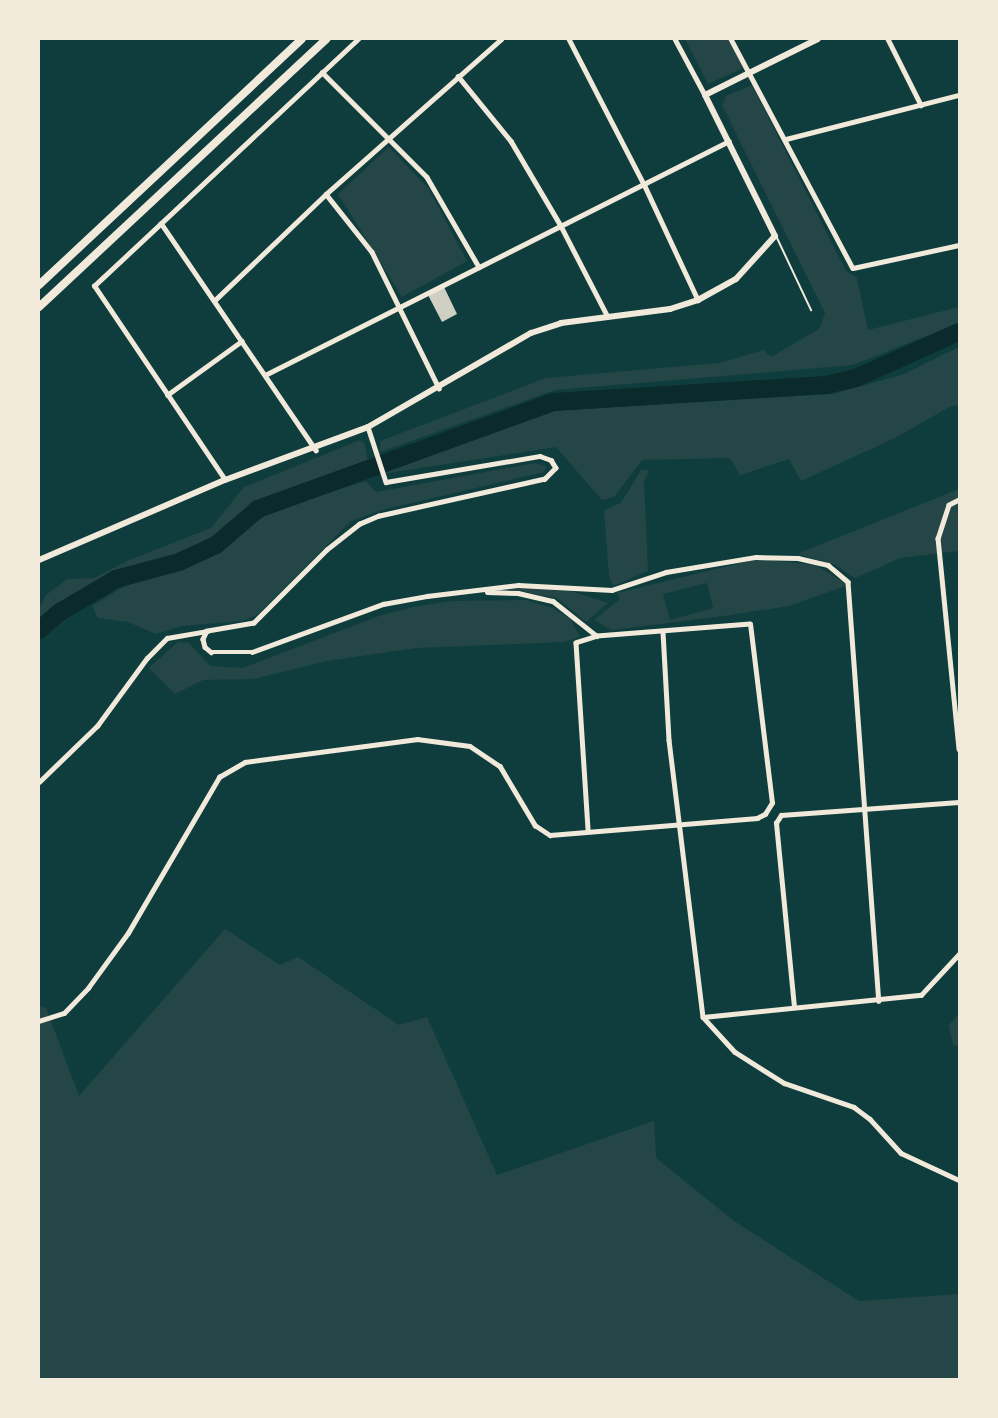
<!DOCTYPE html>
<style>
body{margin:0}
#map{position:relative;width:998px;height:1418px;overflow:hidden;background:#0f3d3e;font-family:"DM Sans",sans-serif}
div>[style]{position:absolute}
.green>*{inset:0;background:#244646}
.river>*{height:18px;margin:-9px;padding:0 9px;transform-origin:9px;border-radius:9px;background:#0a2a2b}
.building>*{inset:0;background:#cfcfc3}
.service>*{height:2px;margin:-1px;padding:0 1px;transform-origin:1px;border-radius:1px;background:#f1e9da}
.minor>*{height:4.5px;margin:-2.25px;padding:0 2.25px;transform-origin:2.25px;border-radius:2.25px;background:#f1e9da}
.tertiary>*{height:6px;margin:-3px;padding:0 3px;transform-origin:3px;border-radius:3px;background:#f1e9da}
.trunk>*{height:8px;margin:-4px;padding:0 4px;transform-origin:4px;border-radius:4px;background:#f1e9da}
span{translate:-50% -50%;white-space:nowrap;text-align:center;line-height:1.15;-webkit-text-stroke:4.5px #f1e9da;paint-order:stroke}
.frame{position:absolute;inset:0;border:40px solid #f1e9da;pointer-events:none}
</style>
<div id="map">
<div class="green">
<div style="clip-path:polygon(685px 39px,728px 39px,743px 68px,708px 84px)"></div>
<div style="clip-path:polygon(752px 85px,846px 271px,857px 278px,868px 330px,959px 307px,959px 323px,853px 365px,555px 390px,380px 452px,380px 441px,546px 378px,719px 363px,764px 350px,771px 357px,819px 329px,825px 313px,722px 105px,726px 96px)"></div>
<div style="clip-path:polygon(389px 147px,429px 189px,467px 261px,402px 297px,338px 194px)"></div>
<div style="clip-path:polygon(959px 347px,959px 405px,951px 406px,895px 438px,801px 481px,789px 459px,740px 475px,730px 458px,642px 460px,614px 497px,602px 500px,556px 447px,382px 474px,380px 469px,549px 411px,833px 394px,904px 374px)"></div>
<div style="clip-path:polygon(360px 440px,365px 444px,368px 463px,249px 507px,214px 540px,185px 556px,105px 579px,58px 607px,39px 624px,39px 609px,46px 595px,68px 579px,94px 578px,127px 561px,211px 528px,244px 487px)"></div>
<div style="clip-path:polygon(535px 463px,546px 466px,544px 472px,382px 510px,351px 521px,257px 615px,242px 621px,182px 626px,156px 634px,128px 622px,98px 618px,92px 606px,123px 587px,217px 554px,260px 514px,366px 481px,376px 492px)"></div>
<div style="clip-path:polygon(641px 470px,649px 470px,644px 481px,648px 571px,613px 586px,609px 576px,604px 510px,621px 503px)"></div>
<div style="clip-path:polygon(959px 489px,959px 551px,900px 558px,855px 578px,834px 564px,797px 554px)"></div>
<div style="clip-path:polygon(evenodd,757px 559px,816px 565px,848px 585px,789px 606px,724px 616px,612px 630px,594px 620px,620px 599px,617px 593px,757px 559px,707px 583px,713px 608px,670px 620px,663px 594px,707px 583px)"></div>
<div style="clip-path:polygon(501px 588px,561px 588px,608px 603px,586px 622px,557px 598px)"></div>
<div style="clip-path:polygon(526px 600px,553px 608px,570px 619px,580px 637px,564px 642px,416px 648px,327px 661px,253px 679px,203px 680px,175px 694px,149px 668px,178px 642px,189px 643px,210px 666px,243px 668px,379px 616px,413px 607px,452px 601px)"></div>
<div style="clip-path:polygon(225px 929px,280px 965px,298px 957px,399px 1025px,427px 1017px,497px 1175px,654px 1121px,656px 1158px,734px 1221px,859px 1301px,959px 1294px,959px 1379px,39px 1379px,39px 1006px,46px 1008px,79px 1096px)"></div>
<div style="clip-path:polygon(959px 1014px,959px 1047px,953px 1045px,949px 1025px)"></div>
</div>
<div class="river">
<div style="left:39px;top:630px;width:28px;rotate:-41deg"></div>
<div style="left:60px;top:612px;width:65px;rotate:-30.5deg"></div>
<div style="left:116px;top:579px;width:65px;rotate:-15.1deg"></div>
<div style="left:179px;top:562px;width:41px;rotate:-24.7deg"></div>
<div style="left:216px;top:545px;width:55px;rotate:-40.6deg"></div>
<div style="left:258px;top:509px;width:315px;rotate:-19.9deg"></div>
<div style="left:554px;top:402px;width:273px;rotate:-3.6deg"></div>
<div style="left:826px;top:385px;width:31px;rotate:-13deg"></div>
<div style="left:856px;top:378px;width:113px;rotate:-24.1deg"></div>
</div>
<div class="building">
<div style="clip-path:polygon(444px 287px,457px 314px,442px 322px,428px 295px)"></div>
</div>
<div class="service">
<div style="left:777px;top:238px;width:80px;rotate:64.7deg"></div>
</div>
<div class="minor">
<div style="left:569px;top:39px;width:163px;rotate:62.7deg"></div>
<div style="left:644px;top:184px;width:128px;rotate:65deg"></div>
<div style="left:675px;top:39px;width:64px;rotate:61.8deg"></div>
<div style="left:731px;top:39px;width:259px;rotate:62deg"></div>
<div style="left:853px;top:268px;width:108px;rotate:-12.2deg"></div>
<div style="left:888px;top:39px;width:74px;rotate:63.4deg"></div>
<div style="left:322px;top:72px;width:148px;rotate:45deg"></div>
<div style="left:427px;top:177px;width:104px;rotate:60deg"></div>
<div style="left:458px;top:76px;width:84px;rotate:50.8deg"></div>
<div style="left:511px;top:141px;width:99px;rotate:59.5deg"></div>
<div style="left:561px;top:226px;width:102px;rotate:62.7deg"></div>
<div style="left:786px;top:139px;width:179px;rotate:-14.3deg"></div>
<div style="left:326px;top:194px;width:74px;rotate:51.6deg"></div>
<div style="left:372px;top:252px;width:152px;rotate:63.8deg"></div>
<div style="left:161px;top:223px;width:275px;rotate:55.7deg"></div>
<div style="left:214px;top:301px;width:155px;rotate:-43.7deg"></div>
<div style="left:326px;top:194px;width:234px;rotate:-41.5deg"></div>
<div style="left:267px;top:374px;width:517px;rotate:-26.76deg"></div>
<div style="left:167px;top:395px;width:92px;rotate:-35.8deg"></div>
<div style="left:368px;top:427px;width:58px;rotate:71.9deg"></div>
<div style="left:386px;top:482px;width:156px;rotate:-9.6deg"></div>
<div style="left:540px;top:456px;width:12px;rotate:20deg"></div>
<div style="left:551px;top:460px;width:9px;rotate:58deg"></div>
<div style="left:556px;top:468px;width:16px;rotate:135deg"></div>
<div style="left:545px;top:479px;width:170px;rotate:167.4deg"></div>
<div style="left:379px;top:516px;width:21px;rotate:157deg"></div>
<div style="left:360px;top:524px;width:42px;rotate:141.8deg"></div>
<div style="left:327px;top:550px;width:103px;rotate:135deg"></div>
<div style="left:254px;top:623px;width:48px;rotate:170.3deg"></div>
<div style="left:207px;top:631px;width:9px;rotate:117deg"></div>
<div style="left:203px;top:639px;width:8px;rotate:76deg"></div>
<div style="left:205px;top:647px;width:8px;rotate:40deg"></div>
<div style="left:211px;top:652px;width:41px"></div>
<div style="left:252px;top:652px;width:140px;rotate:-20.1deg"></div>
<div style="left:383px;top:604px;width:45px;rotate:-10.3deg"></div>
<div style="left:427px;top:596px;width:92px;rotate:-6.9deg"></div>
<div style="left:518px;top:585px;width:94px;rotate:3deg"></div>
<div style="left:612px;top:590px;width:57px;rotate:-18.4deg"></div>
<div style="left:666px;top:572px;width:91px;rotate:-9.5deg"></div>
<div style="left:756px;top:557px;width:42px;rotate:1.4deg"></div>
<div style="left:798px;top:558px;width:31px;rotate:13deg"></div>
<div style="left:828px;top:565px;width:26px;rotate:40deg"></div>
<div style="left:848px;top:582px;width:420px;rotate:85.8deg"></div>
<div style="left:225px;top:480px;width:234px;rotate:-124deg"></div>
<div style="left:94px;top:286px;width:362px;rotate:-43.1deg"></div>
<div style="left:959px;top:500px;width:11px;rotate:153deg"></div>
<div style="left:949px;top:505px;width:35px;rotate:108deg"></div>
<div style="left:938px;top:538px;width:212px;rotate:84.3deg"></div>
<div style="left:487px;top:592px;width:31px;rotate:2deg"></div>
<div style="left:518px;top:593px;width:36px;rotate:13deg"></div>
<div style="left:553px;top:601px;width:56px;rotate:38.5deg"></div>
<div style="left:663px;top:632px;width:108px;rotate:86.8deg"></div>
<div style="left:669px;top:740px;width:279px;rotate:83deg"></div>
<div style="left:703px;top:1017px;width:47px;rotate:47.6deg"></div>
<div style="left:735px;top:1052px;width:58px;rotate:32.3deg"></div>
<div style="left:784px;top:1083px;width:74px;rotate:18.9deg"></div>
<div style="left:854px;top:1107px;width:20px;rotate:37deg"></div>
<div style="left:870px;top:1119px;width:46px;rotate:47.6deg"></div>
<div style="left:901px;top:1153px;width:64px;rotate:25deg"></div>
<div style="left:39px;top:782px;width:81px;rotate:-44deg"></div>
<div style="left:97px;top:726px;width:84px;rotate:-53.7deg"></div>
<div style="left:147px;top:658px;width:28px;rotate:-45deg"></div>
<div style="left:167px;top:638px;width:41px;rotate:-9.9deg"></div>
<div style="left:794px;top:1007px;width:185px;rotate:-95.6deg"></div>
<div style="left:776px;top:823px;width:9px;rotate:-58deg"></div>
<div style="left:781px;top:815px;width:178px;rotate:-4.2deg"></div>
<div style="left:703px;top:1017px;width:219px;rotate:-5.8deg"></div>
<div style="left:921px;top:995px;width:56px;rotate:-47.2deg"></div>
<div style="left:39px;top:1021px;width:26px;rotate:-18deg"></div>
<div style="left:64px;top:1013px;width:35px;rotate:-46deg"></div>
<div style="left:88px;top:988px;width:68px;rotate:-54deg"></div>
<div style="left:128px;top:933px;width:181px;rotate:-59.7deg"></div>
<div style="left:219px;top:777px;width:30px;rotate:-30deg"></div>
<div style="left:245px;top:762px;width:174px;rotate:-7.6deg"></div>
<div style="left:417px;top:739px;width:53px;rotate:7.5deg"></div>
<div style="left:470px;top:746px;width:36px;rotate:34deg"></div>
<div style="left:500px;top:766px;width:69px;rotate:59.3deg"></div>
<div style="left:535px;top:825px;width:18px;rotate:34deg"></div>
<div style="left:550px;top:835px;width:208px;rotate:-4.7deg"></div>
<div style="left:757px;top:818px;width:9px;rotate:-27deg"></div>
<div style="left:765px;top:814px;width:13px;rotate:-58deg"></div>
<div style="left:772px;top:803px;width:180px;rotate:-97deg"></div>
<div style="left:750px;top:624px;width:153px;rotate:175.5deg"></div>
<div style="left:597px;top:636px;width:22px;rotate:162deg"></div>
<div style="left:576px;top:643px;width:188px;rotate:86.3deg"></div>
</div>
<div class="tertiary">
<div style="left:39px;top:560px;width:202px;rotate:-23.3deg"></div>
<div style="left:225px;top:480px;width:153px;rotate:-20.3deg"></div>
<div style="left:368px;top:427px;width:188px;rotate:-30deg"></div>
<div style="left:531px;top:333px;width:32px;rotate:-18deg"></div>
<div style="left:561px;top:323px;width:110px;rotate:-7.3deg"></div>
<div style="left:670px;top:309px;width:29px;rotate:-18deg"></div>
<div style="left:698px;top:300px;width:43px;rotate:-28.9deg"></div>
<div style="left:736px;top:279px;width:58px;rotate:-47.8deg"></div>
<div style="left:775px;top:236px;width:157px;rotate:-116.4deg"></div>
<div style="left:705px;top:95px;width:126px;rotate:-26.4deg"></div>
</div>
<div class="trunk">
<div style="left:39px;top:285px;width:360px;rotate:-43.1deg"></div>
<div style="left:39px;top:307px;width:393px;rotate:-43deg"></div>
</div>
<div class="frame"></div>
</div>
